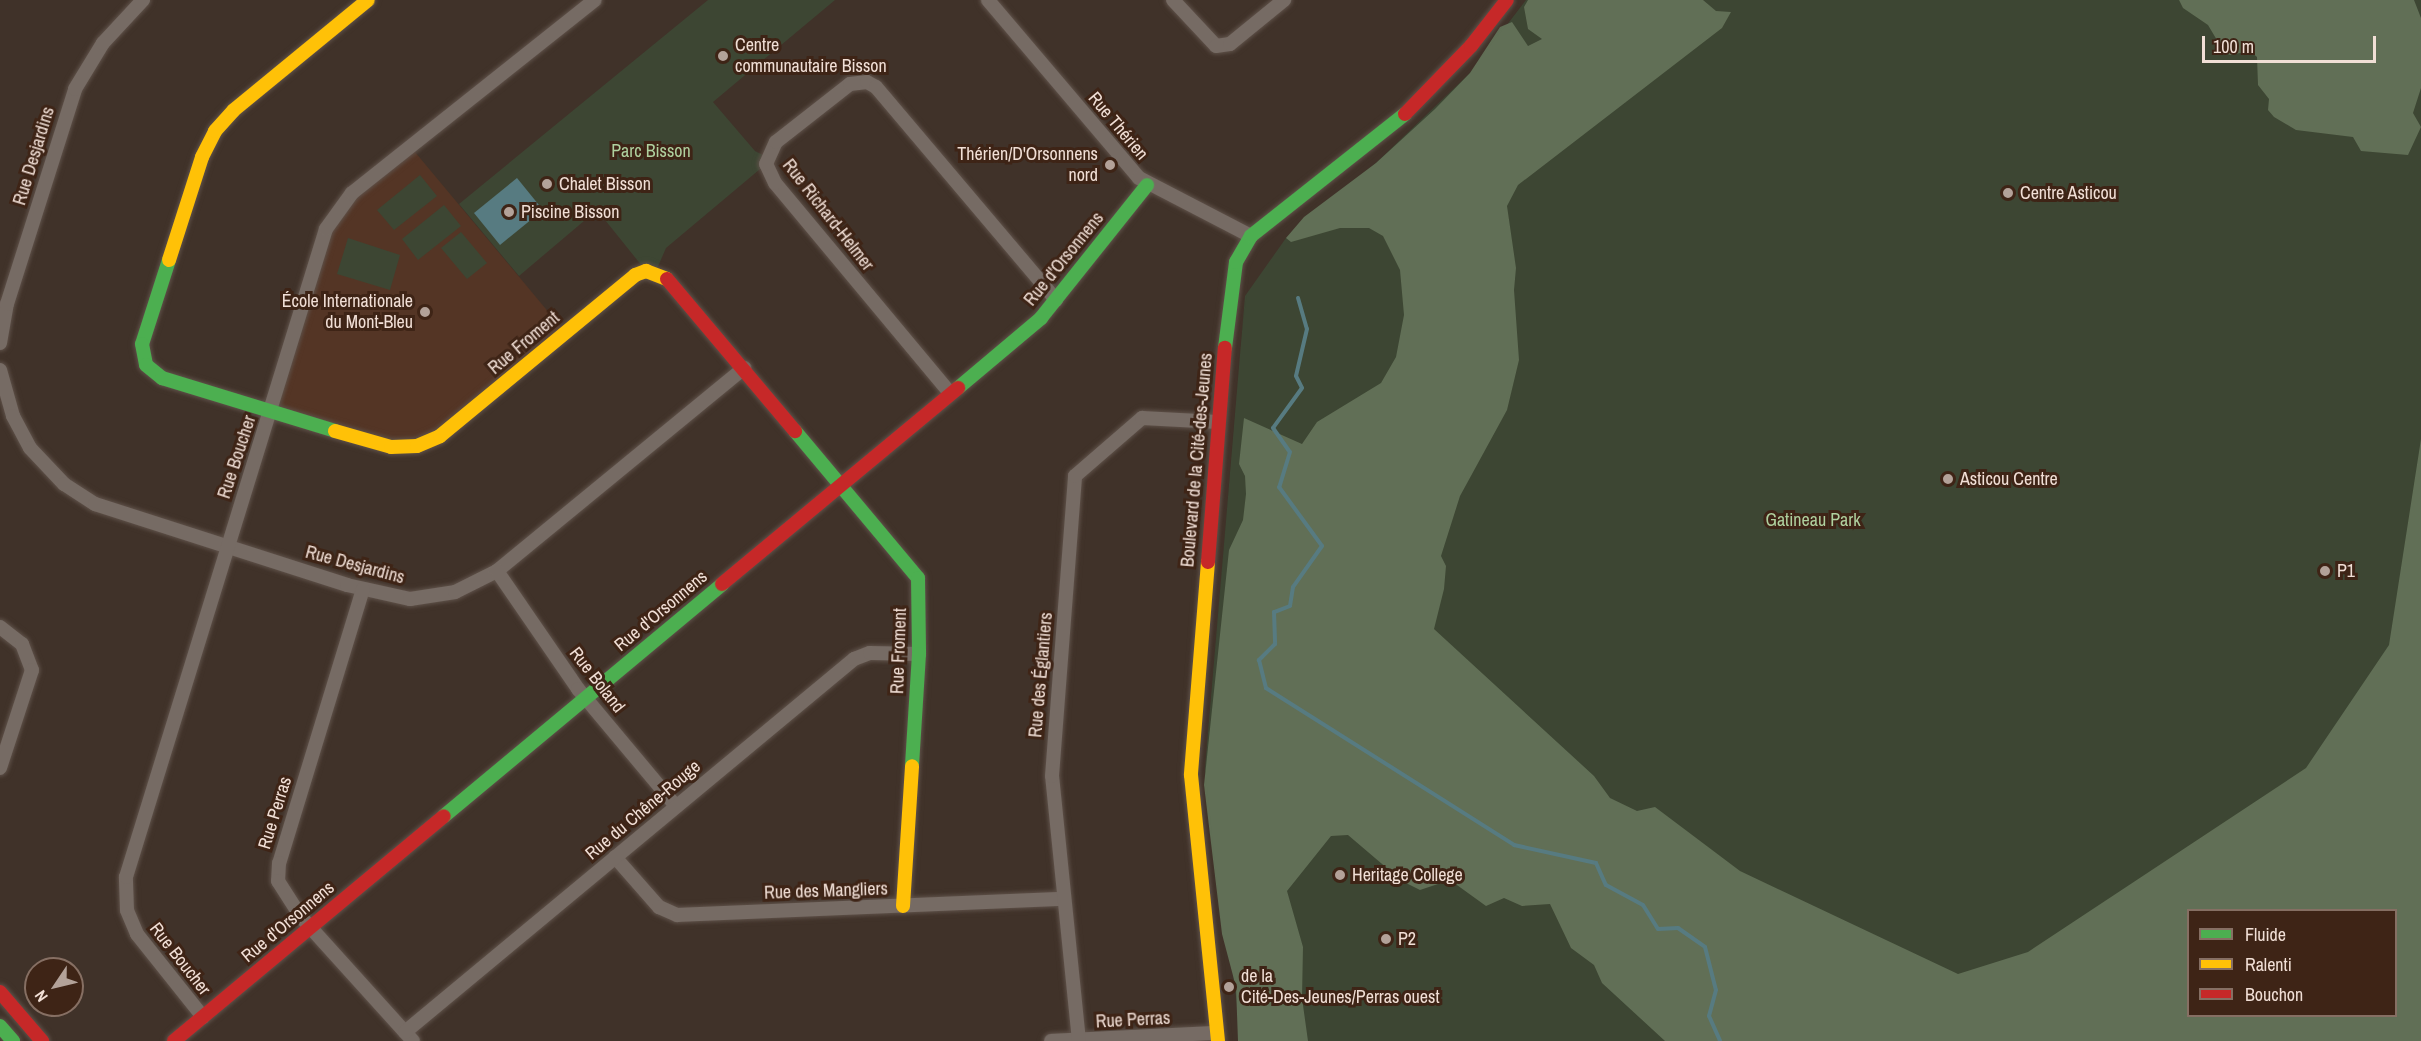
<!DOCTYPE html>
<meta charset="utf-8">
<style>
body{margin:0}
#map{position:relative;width:2421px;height:1041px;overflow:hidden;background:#403229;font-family:"Archivo Narrow",sans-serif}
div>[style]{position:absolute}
.built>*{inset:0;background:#543525}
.green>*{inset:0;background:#3d4633}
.forest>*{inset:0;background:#616f56}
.water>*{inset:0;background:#577b81}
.stream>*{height:4px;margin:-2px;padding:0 2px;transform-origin:2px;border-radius:2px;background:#577b81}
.roads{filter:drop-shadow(0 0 2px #5e5149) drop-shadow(0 0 2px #5e5149)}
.street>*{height:14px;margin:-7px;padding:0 7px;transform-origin:7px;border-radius:7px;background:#766b64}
.fast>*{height:14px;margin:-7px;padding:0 7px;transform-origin:7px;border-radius:7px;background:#4caf50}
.slow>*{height:14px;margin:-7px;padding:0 7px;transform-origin:7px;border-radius:7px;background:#ffc107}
.jam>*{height:14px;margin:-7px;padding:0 7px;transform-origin:7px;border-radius:7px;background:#c62828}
.dots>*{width:16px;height:16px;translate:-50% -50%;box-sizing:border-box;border:3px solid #3e2416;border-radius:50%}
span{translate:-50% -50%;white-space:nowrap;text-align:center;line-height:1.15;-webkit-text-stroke:6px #3e2416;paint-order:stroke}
.poi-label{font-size:18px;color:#f1dfd6}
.left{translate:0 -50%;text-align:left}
.right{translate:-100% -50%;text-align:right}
.street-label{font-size:18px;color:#f1dfd6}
.park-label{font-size:18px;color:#afd19f}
.legend{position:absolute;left:2187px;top:909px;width:210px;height:108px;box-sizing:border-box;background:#3e2416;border:2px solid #866f63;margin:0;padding:8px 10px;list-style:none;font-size:18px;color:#f1dfd6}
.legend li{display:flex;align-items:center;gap:12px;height:30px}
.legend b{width:30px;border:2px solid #866f63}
.north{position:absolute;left:24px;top:957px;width:60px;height:60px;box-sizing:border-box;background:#3e2416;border:2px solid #866f63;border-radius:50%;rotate:235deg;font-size:16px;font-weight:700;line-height:24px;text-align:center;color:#f1dfd6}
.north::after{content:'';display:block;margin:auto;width:21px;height:27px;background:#b3a299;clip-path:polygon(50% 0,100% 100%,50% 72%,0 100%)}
.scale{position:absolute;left:2202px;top:36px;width:174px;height:27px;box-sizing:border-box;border:3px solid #f1dfd6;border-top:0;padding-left:8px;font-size:18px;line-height:21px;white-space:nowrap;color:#f1dfd6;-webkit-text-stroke:4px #3e2416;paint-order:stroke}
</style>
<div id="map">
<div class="built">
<div style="clip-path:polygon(410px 146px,565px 332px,417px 446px,283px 417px,274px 398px,332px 215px)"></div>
</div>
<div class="green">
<div style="clip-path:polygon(708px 0,835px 0,713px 102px,755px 151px,767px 157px,766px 164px,666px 248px,656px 271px,646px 271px,597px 210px,519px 276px,459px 204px)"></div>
<div style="clip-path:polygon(evenodd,1526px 0,2421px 0,2421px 1041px,1242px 1041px,1205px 768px,1245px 296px,1286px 238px,1376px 163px,1470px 73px,1526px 0,2188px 910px,2396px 910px,2396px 1016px,2188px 1016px,2188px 910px)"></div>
<div style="clip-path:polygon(420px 175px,437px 196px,394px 230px,377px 210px)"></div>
<div style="clip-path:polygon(444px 205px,461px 226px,418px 260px,402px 239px)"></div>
<div style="clip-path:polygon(461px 232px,487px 263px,467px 279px,441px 248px)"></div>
<div style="clip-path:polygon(348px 238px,400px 255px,390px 290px,337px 274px)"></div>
</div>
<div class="forest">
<div style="clip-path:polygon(evenodd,1528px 0,1703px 0,1716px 11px,1731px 12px,1722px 28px,1518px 185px,1507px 206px,1516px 268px,1514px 290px,1519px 360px,1507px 410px,1460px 496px,1441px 556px,1446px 566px,1444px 589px,1434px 629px,1594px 776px,1610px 798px,1637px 811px,1655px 807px,1740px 871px,1958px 974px,2028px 952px,2306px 768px,2389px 645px,2421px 439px,2421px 1041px,1665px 1041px,1602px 983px,1594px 965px,1571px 948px,1550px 904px,1522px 906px,1504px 898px,1486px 906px,1450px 880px,1420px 890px,1402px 881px,1348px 835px,1331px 836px,1287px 891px,1303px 947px,1302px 998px,1308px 1041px,1238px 1041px,1236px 987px,1222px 934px,1204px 785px,1229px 550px,1243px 520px,1246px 494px,1245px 476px,1239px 464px,1244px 418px,1302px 444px,1317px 422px,1381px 383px,1396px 357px,1404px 315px,1400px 270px,1383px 236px,1369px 228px,1340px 228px,1291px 242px,1286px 238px,1304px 217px,1376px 163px,1435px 109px,1470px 73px,1500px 27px,1512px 22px,1528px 46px,1542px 39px,1528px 29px,1524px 7px,1528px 0,2396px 910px,2396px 1016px,2188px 1016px,2188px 910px,2396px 910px)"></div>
<div style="clip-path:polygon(2179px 0,2414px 0,2421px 18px,2421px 88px,2413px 113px,2421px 127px,2408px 155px,2361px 151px,2353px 137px,2296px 130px,2274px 117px,2268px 110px,2269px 99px,2258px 85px,2257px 57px,2250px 51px,2230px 55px,2224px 52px,2208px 25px,2183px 8px)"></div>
</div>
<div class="water">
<div style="clip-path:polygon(517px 178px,543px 210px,500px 245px,474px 213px)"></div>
</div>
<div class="stream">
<div style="left:1298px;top:298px;width:32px;rotate:74deg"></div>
<div style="left:1307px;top:329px;width:48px;rotate:103.2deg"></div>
<div style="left:1296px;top:376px;width:13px;rotate:63deg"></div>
<div style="left:1302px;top:388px;width:49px;rotate:125.9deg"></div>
<div style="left:1273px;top:428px;width:29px;rotate:55deg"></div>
<div style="left:1290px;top:452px;width:37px;rotate:107deg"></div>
<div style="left:1279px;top:487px;width:73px;rotate:53.9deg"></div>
<div style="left:1322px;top:546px;width:50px;rotate:125.3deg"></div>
<div style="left:1293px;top:587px;width:19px;rotate:99deg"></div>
<div style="left:1290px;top:606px;width:17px;rotate:159deg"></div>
<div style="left:1274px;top:612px;width:32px;rotate:88deg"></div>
<div style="left:1275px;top:644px;width:23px;rotate:135deg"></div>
<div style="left:1259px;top:660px;width:29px;rotate:76deg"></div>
<div style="left:1266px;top:688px;width:294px;rotate:32.3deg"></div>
<div style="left:1514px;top:845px;width:84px;rotate:12.4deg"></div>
<div style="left:1596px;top:863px;width:24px;rotate:66deg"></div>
<div style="left:1606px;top:885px;width:42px;rotate:28.4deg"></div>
<div style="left:1643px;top:905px;width:28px;rotate:58deg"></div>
<div style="left:1658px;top:929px;width:20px;rotate:-3deg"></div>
<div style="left:1678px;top:928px;width:33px;rotate:35deg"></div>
<div style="left:1705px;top:947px;width:44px;rotate:75.7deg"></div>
<div style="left:1716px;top:990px;width:27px;rotate:105deg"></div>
<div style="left:1709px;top:1016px;width:27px;rotate:66deg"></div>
</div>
<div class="roads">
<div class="street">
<div style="left:988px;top:0;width:233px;rotate:49.7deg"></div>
<div style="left:1139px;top:178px;width:126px;rotate:27.4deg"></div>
<div style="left:1173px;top:0;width:63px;rotate:46.9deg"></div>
<div style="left:1216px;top:46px;width:14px;rotate:-8deg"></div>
<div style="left:1230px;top:44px;width:70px;rotate:-39.2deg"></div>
<div style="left:0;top:343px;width:40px;rotate:-80deg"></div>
<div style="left:7px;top:304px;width:225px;rotate:-72.4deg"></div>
<div style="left:75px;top:89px;width:54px;rotate:-58.7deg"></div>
<div style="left:103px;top:43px;width:59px;rotate:-47.1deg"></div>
<div style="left:0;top:370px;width:48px;rotate:74.2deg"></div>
<div style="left:13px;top:416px;width:36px;rotate:62deg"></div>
<div style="left:30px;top:448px;width:50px;rotate:46.6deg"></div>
<div style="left:64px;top:484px;width:37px;rotate:33deg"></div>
<div style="left:95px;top:504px;width:265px;rotate:17.8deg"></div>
<div style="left:347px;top:585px;width:65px;rotate:12.5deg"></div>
<div style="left:410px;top:599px;width:46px;rotate:-8.8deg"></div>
<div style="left:455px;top:592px;width:47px;rotate:-26.6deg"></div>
<div style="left:497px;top:571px;width:320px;rotate:-39.4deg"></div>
<div style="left:950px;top:393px;width:273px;rotate:-129.8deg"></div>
<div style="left:775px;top:183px;width:21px;rotate:-115deg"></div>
<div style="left:766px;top:164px;width:24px;rotate:-66deg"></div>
<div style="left:776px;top:142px;width:94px;rotate:-38.1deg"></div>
<div style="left:850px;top:84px;width:17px;rotate:-7deg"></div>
<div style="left:867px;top:82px;width:10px;rotate:29deg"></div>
<div style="left:876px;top:87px;width:279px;rotate:49.8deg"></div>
<div style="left:497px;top:571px;width:143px;rotate:55.5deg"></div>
<div style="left:578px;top:689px;width:153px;rotate:50.1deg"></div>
<div style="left:363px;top:589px;width:287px;rotate:107deg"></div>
<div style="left:279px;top:863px;width:18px;rotate:93deg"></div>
<div style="left:278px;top:881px;width:43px;rotate:57.4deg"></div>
<div style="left:301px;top:917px;width:167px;rotate:47.9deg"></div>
<div style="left:0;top:627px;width:28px;rotate:38deg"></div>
<div style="left:22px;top:644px;width:28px;rotate:69deg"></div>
<div style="left:32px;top:670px;width:103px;rotate:108.1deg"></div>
<div style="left:615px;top:857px;width:67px;rotate:48.7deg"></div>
<div style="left:659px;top:907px;width:20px;rotate:24deg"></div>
<div style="left:677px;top:915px;width:386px;rotate:-2.4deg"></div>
<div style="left:203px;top:1017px;width:106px;rotate:-128.5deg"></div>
<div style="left:137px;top:934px;width:26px;rotate:-113deg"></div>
<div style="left:127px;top:910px;width:33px;rotate:-92deg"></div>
<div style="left:126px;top:877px;width:678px;rotate:-72.85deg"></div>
<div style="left:326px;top:229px;width:44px;rotate:-54.2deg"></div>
<div style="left:352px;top:193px;width:310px;rotate:-38.5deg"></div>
<div style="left:405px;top:1032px;width:584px;rotate:-39.72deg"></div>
<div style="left:854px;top:659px;width:17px;rotate:-21deg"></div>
<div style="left:870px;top:653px;width:49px;rotate:1.2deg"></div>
<div style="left:1051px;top:1041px;width:166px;rotate:-2.8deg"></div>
<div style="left:1079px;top:1041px;width:266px;rotate:-95.8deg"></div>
<div style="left:1052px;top:776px;width:301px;rotate:-85.6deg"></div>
<div style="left:1075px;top:476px;width:89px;rotate:-40.9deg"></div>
<div style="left:1142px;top:418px;width:76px;rotate:3deg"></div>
</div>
<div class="fast">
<div style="left:169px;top:260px;width:88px;rotate:107.8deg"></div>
<div style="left:142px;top:344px;width:21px;rotate:79deg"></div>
<div style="left:146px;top:365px;width:21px;rotate:39deg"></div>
<div style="left:162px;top:378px;width:181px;rotate:17deg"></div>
<div style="left:1225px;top:348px;width:87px;rotate:-82.7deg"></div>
<div style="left:1236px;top:262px;width:30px;rotate:-60deg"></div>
<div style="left:1251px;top:236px;width:196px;rotate:-38.4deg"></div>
<div style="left:958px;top:388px;width:109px;rotate:-40.1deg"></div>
<div style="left:1041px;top:318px;width:170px;rotate:-51.4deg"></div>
<div style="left:795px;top:431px;width:192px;rotate:50.1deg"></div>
<div style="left:918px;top:578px;width:76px;rotate:89.2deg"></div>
<div style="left:919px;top:654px;width:112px;rotate:93.6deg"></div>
<div style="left:444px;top:816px;width:362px;rotate:-39.8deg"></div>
<div style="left:0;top:1026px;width:20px;rotate:49deg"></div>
</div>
<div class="slow">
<div style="left:169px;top:260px;width:108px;rotate:-72.2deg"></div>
<div style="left:202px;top:157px;width:29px;rotate:-63deg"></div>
<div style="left:215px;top:131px;width:28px;rotate:-48deg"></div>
<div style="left:234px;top:110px;width:173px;rotate:-39.4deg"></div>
<div style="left:335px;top:431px;width:58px;rotate:15.9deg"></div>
<div style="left:391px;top:447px;width:26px;rotate:-2deg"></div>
<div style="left:417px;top:446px;width:25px;rotate:-23deg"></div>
<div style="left:440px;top:436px;width:253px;rotate:-39.5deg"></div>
<div style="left:635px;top:275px;width:12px;rotate:-20deg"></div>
<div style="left:646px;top:271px;width:22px;rotate:21deg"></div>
<div style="left:1208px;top:562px;width:214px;rotate:94.6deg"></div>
<div style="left:1191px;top:775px;width:267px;rotate:84.2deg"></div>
<div style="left:903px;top:906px;width:140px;rotate:-86.3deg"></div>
</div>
<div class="jam">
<div style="left:1405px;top:114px;width:95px;rotate:-45.9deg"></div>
<div style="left:1471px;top:46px;width:58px;rotate:-52deg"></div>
<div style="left:667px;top:279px;width:199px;rotate:49.9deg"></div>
<div style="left:1208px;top:562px;width:215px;rotate:-85.5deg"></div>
<div style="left:722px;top:584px;width:307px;rotate:-39.7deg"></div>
<div style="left:0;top:992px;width:65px;rotate:49.4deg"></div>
<div style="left:174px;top:1041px;width:351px;rotate:-39.8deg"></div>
</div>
</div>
<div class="dots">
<div style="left:723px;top:56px;background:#b3a299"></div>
<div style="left:1110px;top:165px;background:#b3a299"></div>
<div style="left:547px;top:184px;background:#b3a299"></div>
<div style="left:2008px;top:193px;background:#b3a299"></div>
<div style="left:509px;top:212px;background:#b3a299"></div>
<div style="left:425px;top:312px;background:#b3a299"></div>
<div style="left:1948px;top:479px;background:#b3a299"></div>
<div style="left:2325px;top:571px;background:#b3a299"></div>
<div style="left:1340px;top:875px;background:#b3a299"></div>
<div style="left:1386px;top:939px;background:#b3a299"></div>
<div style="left:1229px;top:987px;background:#b3a299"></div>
</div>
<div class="poi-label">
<span class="left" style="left:735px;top:56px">Centre<br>communautaire Bisson</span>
<span class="right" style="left:1098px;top:165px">Thérien/D'Orsonnens<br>nord</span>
<span class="left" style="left:559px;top:184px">Chalet Bisson</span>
<span class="left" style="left:2020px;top:193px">Centre Asticou</span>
<span class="left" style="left:521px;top:212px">Piscine Bisson</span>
<span class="right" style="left:413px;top:312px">École Internationale<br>du Mont-Bleu</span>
<span class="left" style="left:1960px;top:479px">Asticou Centre</span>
<span class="left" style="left:2337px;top:571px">P1</span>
<span class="left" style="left:1352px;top:875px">Heritage College</span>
<span class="left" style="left:1398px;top:939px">P2</span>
<span class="left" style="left:1241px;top:987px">de la<br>Cité-Des-Jeunes/Perras ouest</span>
</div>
<div class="street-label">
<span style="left:1118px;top:126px;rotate:50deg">Rue Thérien</span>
<span style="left:34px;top:156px;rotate:-73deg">Rue Desjardins</span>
<span style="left:828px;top:215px;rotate:52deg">Rue Richard-Helmer</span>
<span style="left:1064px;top:259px;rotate:-51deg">Rue d'Orsonnens</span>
<span style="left:524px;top:343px;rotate:-40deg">Rue Froment</span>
<span style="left:237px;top:457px;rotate:-72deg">Rue Boucher</span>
<span style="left:1197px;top:460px;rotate:-85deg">Boulevard de la Cité-des-Jeunes</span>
<span style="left:355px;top:565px;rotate:15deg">Rue Desjardins</span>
<span style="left:661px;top:611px;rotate:-40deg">Rue d'Orsonnens</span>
<span style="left:899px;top:651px;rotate:-88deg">Rue Froment</span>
<span style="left:1041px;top:675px;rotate:-85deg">Rue des Églantiers</span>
<span style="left:597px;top:680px;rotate:52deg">Rue Boland</span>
<span style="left:643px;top:810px;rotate:-40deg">Rue du Chêne-Rouge</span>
<span style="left:275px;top:813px;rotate:-73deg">Rue Perras</span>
<span style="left:826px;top:891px;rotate:-2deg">Rue des Mangliers</span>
<span style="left:288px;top:922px;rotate:-40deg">Rue d'Orsonnens</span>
<span style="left:180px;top:959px;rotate:52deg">Rue Boucher</span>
<span style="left:1133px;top:1020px;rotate:-3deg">Rue Perras</span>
</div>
<div class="park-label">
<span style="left:651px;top:151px">Parc Bisson</span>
<span style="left:1813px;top:520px">Gatineau Park</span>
</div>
<ul class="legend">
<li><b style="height:8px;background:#4caf50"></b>Fluide</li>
<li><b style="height:8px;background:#ffc107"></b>Ralenti</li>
<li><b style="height:8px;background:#c62828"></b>Bouchon</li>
</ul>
<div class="north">N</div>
<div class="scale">100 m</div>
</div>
